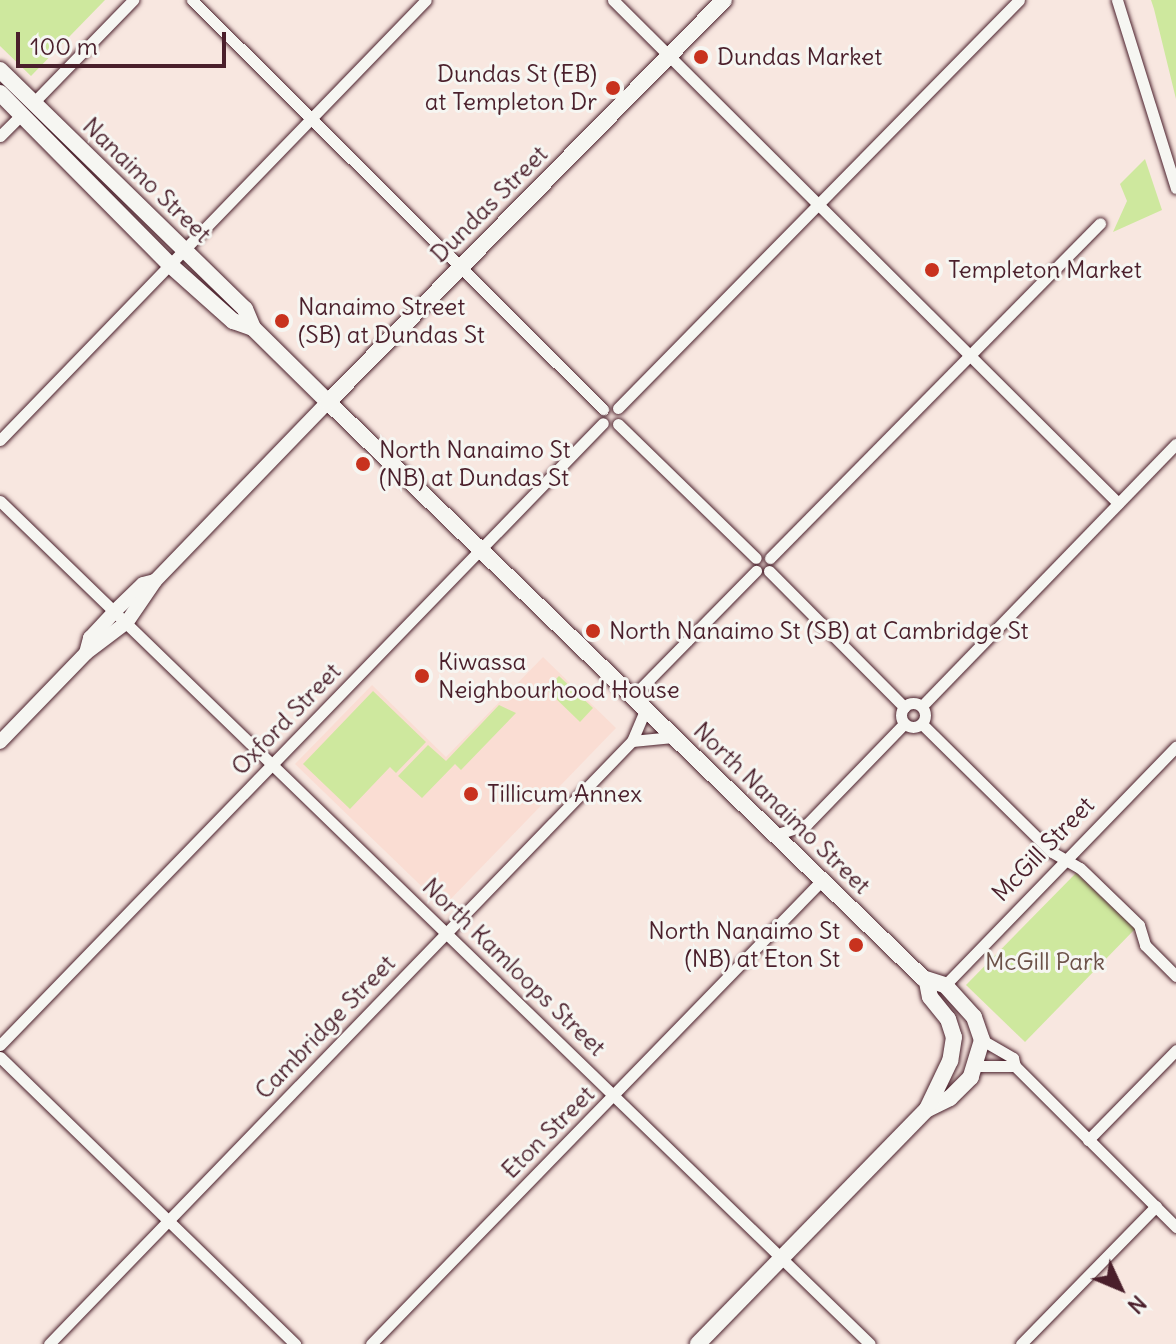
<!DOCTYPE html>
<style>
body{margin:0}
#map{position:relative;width:1176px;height:1344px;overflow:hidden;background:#f8e7e0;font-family:Delius,sans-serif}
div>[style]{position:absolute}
.built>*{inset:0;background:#faddd3}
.green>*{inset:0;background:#cee89e}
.roads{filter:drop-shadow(0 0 2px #4a1f2b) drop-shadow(0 0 2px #4a1f2b)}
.minor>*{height:11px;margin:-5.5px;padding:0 5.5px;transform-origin:5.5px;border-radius:5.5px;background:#f6f6f2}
.minor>.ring{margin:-5.5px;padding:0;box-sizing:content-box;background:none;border:11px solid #f6f6f2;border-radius:50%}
.tertiary>*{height:14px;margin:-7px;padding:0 7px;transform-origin:7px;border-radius:7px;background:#f6f6f2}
.secondary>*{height:16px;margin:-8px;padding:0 8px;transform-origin:8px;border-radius:8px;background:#f6f6f2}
.dots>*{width:22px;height:22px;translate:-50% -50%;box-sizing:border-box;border:4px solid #f6f6f2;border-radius:50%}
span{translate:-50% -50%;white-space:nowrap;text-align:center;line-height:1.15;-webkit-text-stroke:6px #f6f6f2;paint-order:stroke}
.poi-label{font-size:24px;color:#4a1f2b}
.left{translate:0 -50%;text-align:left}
.right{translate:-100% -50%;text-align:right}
.street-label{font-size:24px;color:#4a1f2b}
.park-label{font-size:24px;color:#6b5148}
.north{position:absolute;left:1080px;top:1248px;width:80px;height:80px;-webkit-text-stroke:6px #f6f6f2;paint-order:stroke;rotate:134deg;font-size:22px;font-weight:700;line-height:32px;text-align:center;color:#4a1f2b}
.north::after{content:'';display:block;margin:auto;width:28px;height:36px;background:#4a1f2b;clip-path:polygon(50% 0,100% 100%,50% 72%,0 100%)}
.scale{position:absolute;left:16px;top:32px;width:210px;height:36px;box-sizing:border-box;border:4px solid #4a1f2b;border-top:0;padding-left:10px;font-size:24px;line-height:28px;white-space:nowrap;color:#4a1f2b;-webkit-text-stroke:6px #f6f6f2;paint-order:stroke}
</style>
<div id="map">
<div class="built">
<div style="clip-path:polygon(543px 657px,616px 728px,443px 907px,295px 764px,372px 685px,446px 757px)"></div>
</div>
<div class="green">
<div style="clip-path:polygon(0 0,105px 0,31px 76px,0 46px)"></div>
<div style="clip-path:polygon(1151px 0,1176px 0,1176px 99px,1154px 9px)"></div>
<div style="clip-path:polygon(1145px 159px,1162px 210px,1113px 232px,1127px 201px,1120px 184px)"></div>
<div style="clip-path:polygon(559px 676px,593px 708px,580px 722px,546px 689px)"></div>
<div style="clip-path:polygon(373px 691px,426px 742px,396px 773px,390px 767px,350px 809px,303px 764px)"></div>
<div style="clip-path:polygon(499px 705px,516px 713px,461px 770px,455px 764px,422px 798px,398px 776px,428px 745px,446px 761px)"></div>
<div style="clip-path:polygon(1076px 873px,1135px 929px,1025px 1042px,966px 985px)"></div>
</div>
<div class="roads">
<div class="minor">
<div style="left:192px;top:0;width:580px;rotate:44.86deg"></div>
<div style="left:613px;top:0;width:713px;rotate:44.89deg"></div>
<div style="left:1117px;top:0;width:197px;rotate:72.6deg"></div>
<div style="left:33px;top:103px;width:144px;rotate:-45.8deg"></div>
<div style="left:0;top:136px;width:31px;rotate:-45deg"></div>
<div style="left:618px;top:408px;width:572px;rotate:-45.5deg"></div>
<div style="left:618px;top:424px;width:192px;rotate:44.2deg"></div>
<div style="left:0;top:440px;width:612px;rotate:-45.93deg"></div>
<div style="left:0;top:501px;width:1211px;rotate:44.1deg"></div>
<div style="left:770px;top:558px;width:470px;rotate:-45.4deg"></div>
<div style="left:769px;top:571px;width:192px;rotate:45.2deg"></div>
<div style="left:632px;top:697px;width:177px;rotate:-45.5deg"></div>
<div class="ring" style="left:901px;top:703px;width:13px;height:13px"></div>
<div style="left:922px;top:706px;width:365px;rotate:-45.9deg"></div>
<div style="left:922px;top:724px;width:182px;rotate:44.6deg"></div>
<div style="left:1052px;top:852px;width:32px;rotate:30deg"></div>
<div style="left:1080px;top:868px;width:82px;rotate:44deg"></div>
<div style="left:1139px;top:925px;width:21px;rotate:73deg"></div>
<div style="left:1145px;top:945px;width:44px;rotate:45deg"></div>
<div style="left:632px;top:741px;width:41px;rotate:-5.6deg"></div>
<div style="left:775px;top:835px;width:34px;rotate:-19deg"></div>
<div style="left:807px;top:824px;width:139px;rotate:-45.9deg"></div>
<div style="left:945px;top:985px;width:332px;rotate:-45.9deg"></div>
<div style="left:982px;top:1040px;width:36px;rotate:30deg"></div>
<div style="left:1013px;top:1058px;width:8px;rotate:76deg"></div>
<div style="left:1015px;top:1066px;width:228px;rotate:45deg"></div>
<div style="left:0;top:1045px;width:866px;rotate:-45.89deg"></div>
<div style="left:0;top:1057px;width:412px;rotate:44.2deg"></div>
<div style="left:977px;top:1066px;width:38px"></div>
<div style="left:1088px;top:1140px;width:126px;rotate:-45.6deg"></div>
<div style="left:49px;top:1344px;width:839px;rotate:-45.97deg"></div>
<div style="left:632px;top:741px;width:34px;rotate:-67deg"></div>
<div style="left:371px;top:1344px;width:647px;rotate:-45.81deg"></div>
<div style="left:1021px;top:1344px;width:193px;rotate:-45.6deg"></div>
</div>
<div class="tertiary">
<div style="left:86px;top:653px;width:16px;rotate:-75deg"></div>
<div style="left:90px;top:638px;width:38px;rotate:-47deg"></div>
<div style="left:116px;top:610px;width:37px;rotate:-44deg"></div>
<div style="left:143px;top:584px;width:12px;rotate:-14deg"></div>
<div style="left:0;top:742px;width:124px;rotate:-46deg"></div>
<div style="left:86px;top:653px;width:51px;rotate:-37.1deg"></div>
<div style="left:127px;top:622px;width:50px;rotate:-55.7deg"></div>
<div style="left:155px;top:581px;width:249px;rotate:-46deg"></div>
</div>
<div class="secondary">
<div style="left:0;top:70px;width:342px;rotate:44.3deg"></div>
<div style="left:245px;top:309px;width:21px;rotate:67deg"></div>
<div style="left:253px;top:328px;width:105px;rotate:44.6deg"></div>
<div style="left:328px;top:402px;width:828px;rotate:44.07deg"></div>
<div style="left:923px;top:978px;width:23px;rotate:18deg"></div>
<div style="left:945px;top:985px;width:43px;rotate:47.8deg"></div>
<div style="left:974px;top:1017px;width:24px;rotate:71deg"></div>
<div style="left:982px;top:1040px;width:39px;rotate:107deg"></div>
<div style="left:971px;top:1077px;width:30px;rotate:135deg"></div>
<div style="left:950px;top:1098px;width:25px;rotate:154deg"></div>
<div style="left:927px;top:1109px;width:328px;rotate:134.3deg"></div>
<div style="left:0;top:93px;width:240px;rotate:45.3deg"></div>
<div style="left:169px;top:264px;width:86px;rotate:41.7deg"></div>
<div style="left:233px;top:321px;width:21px;rotate:19deg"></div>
<div style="left:328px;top:402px;width:564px;rotate:-45.43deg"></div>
<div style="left:927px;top:982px;width:15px;rotate:79deg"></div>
<div style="left:930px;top:997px;width:28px;rotate:51deg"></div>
<div style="left:948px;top:1019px;width:19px;rotate:72deg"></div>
<div style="left:954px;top:1037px;width:24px;rotate:99deg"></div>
<div style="left:950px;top:1061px;width:53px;rotate:115.6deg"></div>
</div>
</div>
<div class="dots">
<div style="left:701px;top:57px;background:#c8321e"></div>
<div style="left:613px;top:88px;background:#c8321e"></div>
<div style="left:932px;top:270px;background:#c8321e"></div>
<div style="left:282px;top:321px;background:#c8321e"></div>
<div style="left:363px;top:464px;background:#c8321e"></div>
<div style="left:593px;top:631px;background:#c8321e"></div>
<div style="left:422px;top:676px;background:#c8321e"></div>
<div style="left:471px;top:794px;background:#c8321e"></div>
<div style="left:856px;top:945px;background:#c8321e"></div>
</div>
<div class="poi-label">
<span class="left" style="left:717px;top:57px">Dundas Market</span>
<span class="right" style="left:597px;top:88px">Dundas St (EB)<br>at Templeton Dr</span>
<span class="left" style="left:948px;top:270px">Templeton Market</span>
<span class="left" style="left:298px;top:321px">Nanaimo Street<br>(SB) at Dundas St</span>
<span class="left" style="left:379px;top:464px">North Nanaimo St<br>(NB) at Dundas St</span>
<span class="left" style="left:609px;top:631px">North Nanaimo St (SB) at Cambridge St</span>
<span class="left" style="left:438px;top:676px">Kiwassa<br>Neighbourhood House</span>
<span class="left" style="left:487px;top:794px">Tillicum Annex</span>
<span class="right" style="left:840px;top:945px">North Nanaimo St<br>(NB) at Eton St</span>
</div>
<div class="street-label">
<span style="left:147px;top:180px;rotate:44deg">Nanaimo Street</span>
<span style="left:489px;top:204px;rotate:-45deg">Dundas Street</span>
<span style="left:286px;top:719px;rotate:-46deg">Oxford Street</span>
<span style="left:782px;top:808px;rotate:44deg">North Nanaimo Street</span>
<span style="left:1043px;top:849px;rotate:-46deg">McGill Street</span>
<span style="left:514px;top:967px;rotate:44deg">North Kamloops Street</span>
<span style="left:325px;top:1027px;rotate:-46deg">Cambridge Street</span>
<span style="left:548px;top:1132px;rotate:-45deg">Eton Street</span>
</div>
<div class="park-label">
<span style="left:1045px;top:962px">McGill Park</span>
</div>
<div class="north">N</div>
<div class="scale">100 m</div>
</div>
